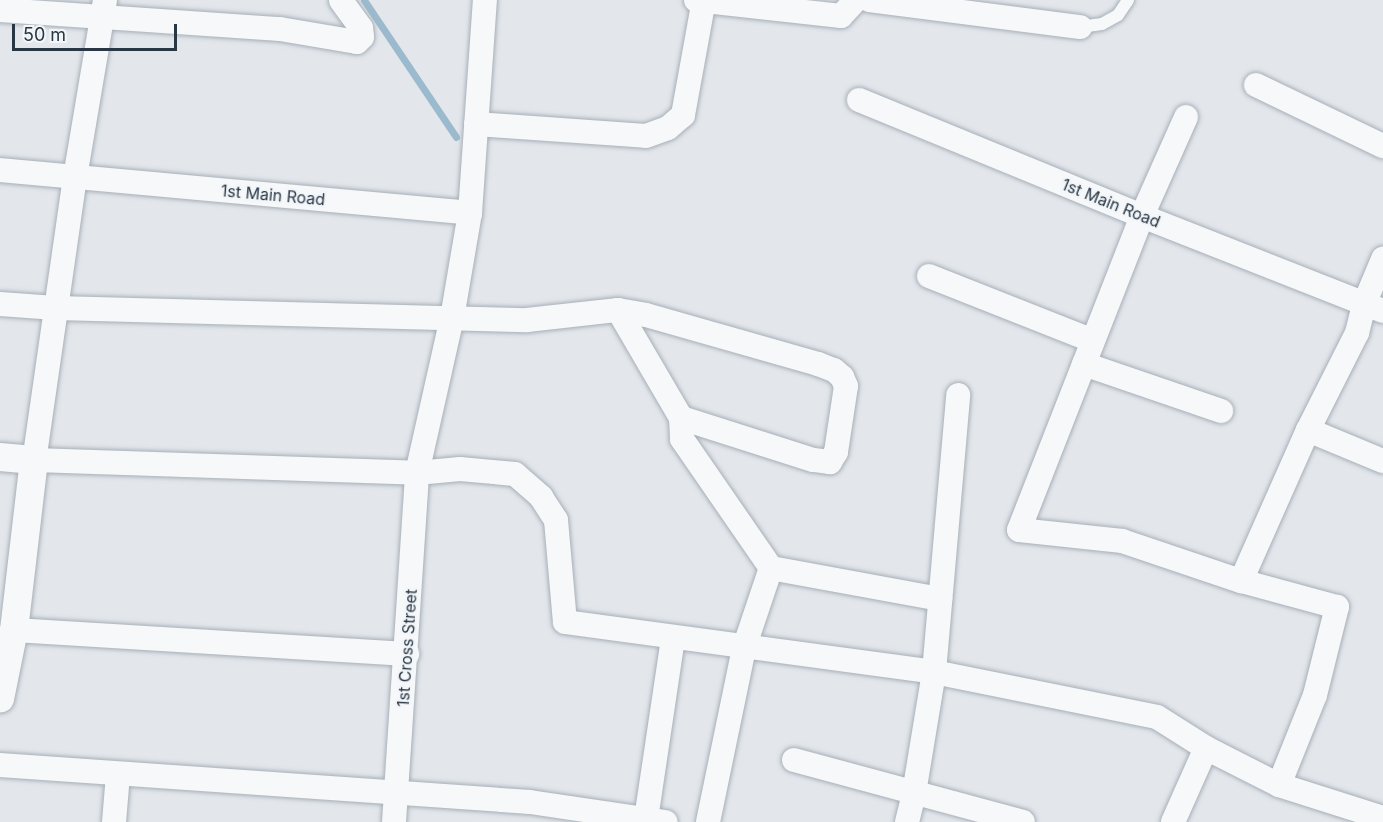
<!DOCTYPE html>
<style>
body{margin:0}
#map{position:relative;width:1383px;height:822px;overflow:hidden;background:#e3e7ec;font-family:Inter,sans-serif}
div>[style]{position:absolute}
.stream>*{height:7px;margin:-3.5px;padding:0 3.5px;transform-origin:3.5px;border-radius:3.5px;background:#9cbacd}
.roads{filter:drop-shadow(0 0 2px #a7afb7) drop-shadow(0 0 2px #a7afb7)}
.service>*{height:12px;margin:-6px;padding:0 6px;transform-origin:6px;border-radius:6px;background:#f6f8fa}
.minor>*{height:24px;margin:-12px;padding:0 12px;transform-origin:12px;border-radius:12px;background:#f6f8fa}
.tertiary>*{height:28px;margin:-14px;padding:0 14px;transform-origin:14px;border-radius:14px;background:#f6f8fa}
span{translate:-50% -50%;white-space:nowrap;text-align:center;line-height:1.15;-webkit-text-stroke:4.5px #f3f6f9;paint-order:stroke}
.street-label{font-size:16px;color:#293745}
.scale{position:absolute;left:12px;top:24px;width:165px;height:27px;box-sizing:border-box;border:3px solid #293745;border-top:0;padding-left:8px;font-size:18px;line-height:21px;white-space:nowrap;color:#293745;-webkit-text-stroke:4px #f3f6f9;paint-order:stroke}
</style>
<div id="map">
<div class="stream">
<div style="left:364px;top:0;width:165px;rotate:56.1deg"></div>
</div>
<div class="roads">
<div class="service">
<div style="left:1080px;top:27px;width:22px;rotate:-8deg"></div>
<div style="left:1102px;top:24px;width:18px;rotate:-29deg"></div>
<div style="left:1118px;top:15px;width:18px;rotate:-56deg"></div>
</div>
<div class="minor">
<div style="left:105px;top:0;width:180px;rotate:99.6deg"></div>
<div style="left:75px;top:177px;width:286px;rotate:98.2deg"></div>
<div style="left:34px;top:460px;width:383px;rotate:1.9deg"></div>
<div style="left:417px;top:473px;width:43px;rotate:-5.3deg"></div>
<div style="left:460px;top:469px;width:55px;rotate:5.2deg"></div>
<div style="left:515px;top:474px;width:35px;rotate:41deg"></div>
<div style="left:541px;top:497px;width:27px;rotate:57deg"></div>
<div style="left:556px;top:520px;width:102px;rotate:85deg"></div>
<div style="left:565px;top:622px;width:372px;rotate:7.7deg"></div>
<div style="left:934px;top:672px;width:227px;rotate:11.4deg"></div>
<div style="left:1157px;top:717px;width:58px;rotate:32.3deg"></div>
<div style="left:1206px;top:748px;width:82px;rotate:26.9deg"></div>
<div style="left:1279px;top:785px;width:109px;rotate:17.6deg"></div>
<div style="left:696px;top:0;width:146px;rotate:6.3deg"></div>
<div style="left:841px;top:16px;width:22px;rotate:-47deg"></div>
<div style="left:869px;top:0;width:213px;rotate:7.3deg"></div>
<div style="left:0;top:10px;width:281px;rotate:3.9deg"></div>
<div style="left:280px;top:29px;width:78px;rotate:9.6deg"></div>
<div style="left:357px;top:42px;width:7px;rotate:-45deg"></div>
<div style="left:362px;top:37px;width:9px;rotate:-96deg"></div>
<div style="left:361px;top:28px;width:34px;rotate:-126deg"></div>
<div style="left:1256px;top:85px;width:141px;rotate:25.7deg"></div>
<div style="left:859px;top:100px;width:306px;rotate:22.3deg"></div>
<div style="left:1142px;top:216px;width:259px;rotate:21.5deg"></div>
<div style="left:1186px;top:117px;width:108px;rotate:114deg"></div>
<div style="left:1142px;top:216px;width:337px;rotate:111.4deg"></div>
<div style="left:1019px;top:530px;width:104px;rotate:6.1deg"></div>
<div style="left:1122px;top:541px;width:126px;rotate:18.6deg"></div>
<div style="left:476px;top:124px;width:170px;rotate:4deg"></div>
<div style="left:646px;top:136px;width:23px;rotate:-20deg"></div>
<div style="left:668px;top:128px;width:20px;rotate:-41deg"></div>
<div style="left:683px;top:115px;width:117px;rotate:-79.7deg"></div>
<div style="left:0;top:170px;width:472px;rotate:5.2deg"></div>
<div style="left:929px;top:276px;width:176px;rotate:21.6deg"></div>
<div style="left:0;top:304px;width:56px;rotate:4.1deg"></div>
<div style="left:56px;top:308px;width:471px;rotate:1.5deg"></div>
<div style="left:527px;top:320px;width:92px;rotate:-6.3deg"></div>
<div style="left:618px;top:310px;width:28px;rotate:10deg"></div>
<div style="left:646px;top:315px;width:179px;rotate:15.9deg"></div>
<div style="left:818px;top:364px;width:17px;rotate:21deg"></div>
<div style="left:834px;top:370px;width:11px;rotate:41deg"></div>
<div style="left:842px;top:377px;width:10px;rotate:66deg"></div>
<div style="left:846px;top:386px;width:67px;rotate:98.6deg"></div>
<div style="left:836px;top:452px;width:12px;rotate:121deg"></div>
<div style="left:830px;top:462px;width:17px;rotate:-173deg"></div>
<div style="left:813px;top:460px;width:139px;rotate:-162.3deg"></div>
<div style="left:618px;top:310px;width:125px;rotate:59.7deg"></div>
<div style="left:681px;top:418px;width:21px;rotate:87deg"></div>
<div style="left:682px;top:439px;width:157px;rotate:55.4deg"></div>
<div style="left:771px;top:568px;width:172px;rotate:10.4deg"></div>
<div style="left:1084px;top:364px;width:145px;rotate:18.9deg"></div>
<div style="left:1308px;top:430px;width:81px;rotate:22.5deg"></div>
<div style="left:14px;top:630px;width:394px;rotate:3.5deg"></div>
<div style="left:794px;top:760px;width:237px;rotate:15.1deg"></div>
<div style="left:0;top:765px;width:531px;rotate:3.99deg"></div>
<div style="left:530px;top:802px;width:137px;rotate:8.4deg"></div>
<div style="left:1279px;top:785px;width:97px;rotate:-68.2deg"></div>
<div style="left:1315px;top:695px;width:91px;rotate:-76deg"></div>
<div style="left:1337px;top:607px;width:99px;rotate:-164.8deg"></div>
<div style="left:1241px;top:581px;width:165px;rotate:-66.1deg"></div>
<div style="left:1308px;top:430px;width:109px;rotate:-63.2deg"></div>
<div style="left:1357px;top:333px;width:32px;rotate:-76deg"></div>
<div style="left:1365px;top:302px;width:47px;rotate:-67.3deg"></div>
<div style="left:646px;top:819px;width:183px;rotate:-81.5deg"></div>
<div style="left:114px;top:822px;width:48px;rotate:-85.2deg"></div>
<div style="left:394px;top:822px;width:350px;rotate:-86.2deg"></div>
<div style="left:417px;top:473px;width:159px;rotate:-77.3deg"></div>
<div style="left:452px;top:318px;width:107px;rotate:-80.3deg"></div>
<div style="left:470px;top:213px;width:214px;rotate:-86deg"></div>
<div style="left:708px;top:822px;width:178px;rotate:-78.3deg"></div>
<div style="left:744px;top:648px;width:84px;rotate:-71.4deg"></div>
<div style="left:907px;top:822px;width:30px;rotate:-76deg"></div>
<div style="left:914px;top:793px;width:123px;rotate:-80.6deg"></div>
<div style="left:934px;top:672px;width:278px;rotate:-85deg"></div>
<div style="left:1173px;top:822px;width:81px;rotate:-66deg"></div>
</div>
<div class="tertiary">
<div style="left:0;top:457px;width:34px;rotate:5deg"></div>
<div style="left:34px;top:460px;width:171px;rotate:96.7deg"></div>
<div style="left:14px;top:630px;width:70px;rotate:101.5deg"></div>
</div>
</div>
<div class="street-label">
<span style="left:273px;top:195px;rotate:5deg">1st Main Road</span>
<span style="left:1111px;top:203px;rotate:22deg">1st Main Road</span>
<span style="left:407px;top:648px;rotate:-86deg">1st Cross Street</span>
</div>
<div class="scale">50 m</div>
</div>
